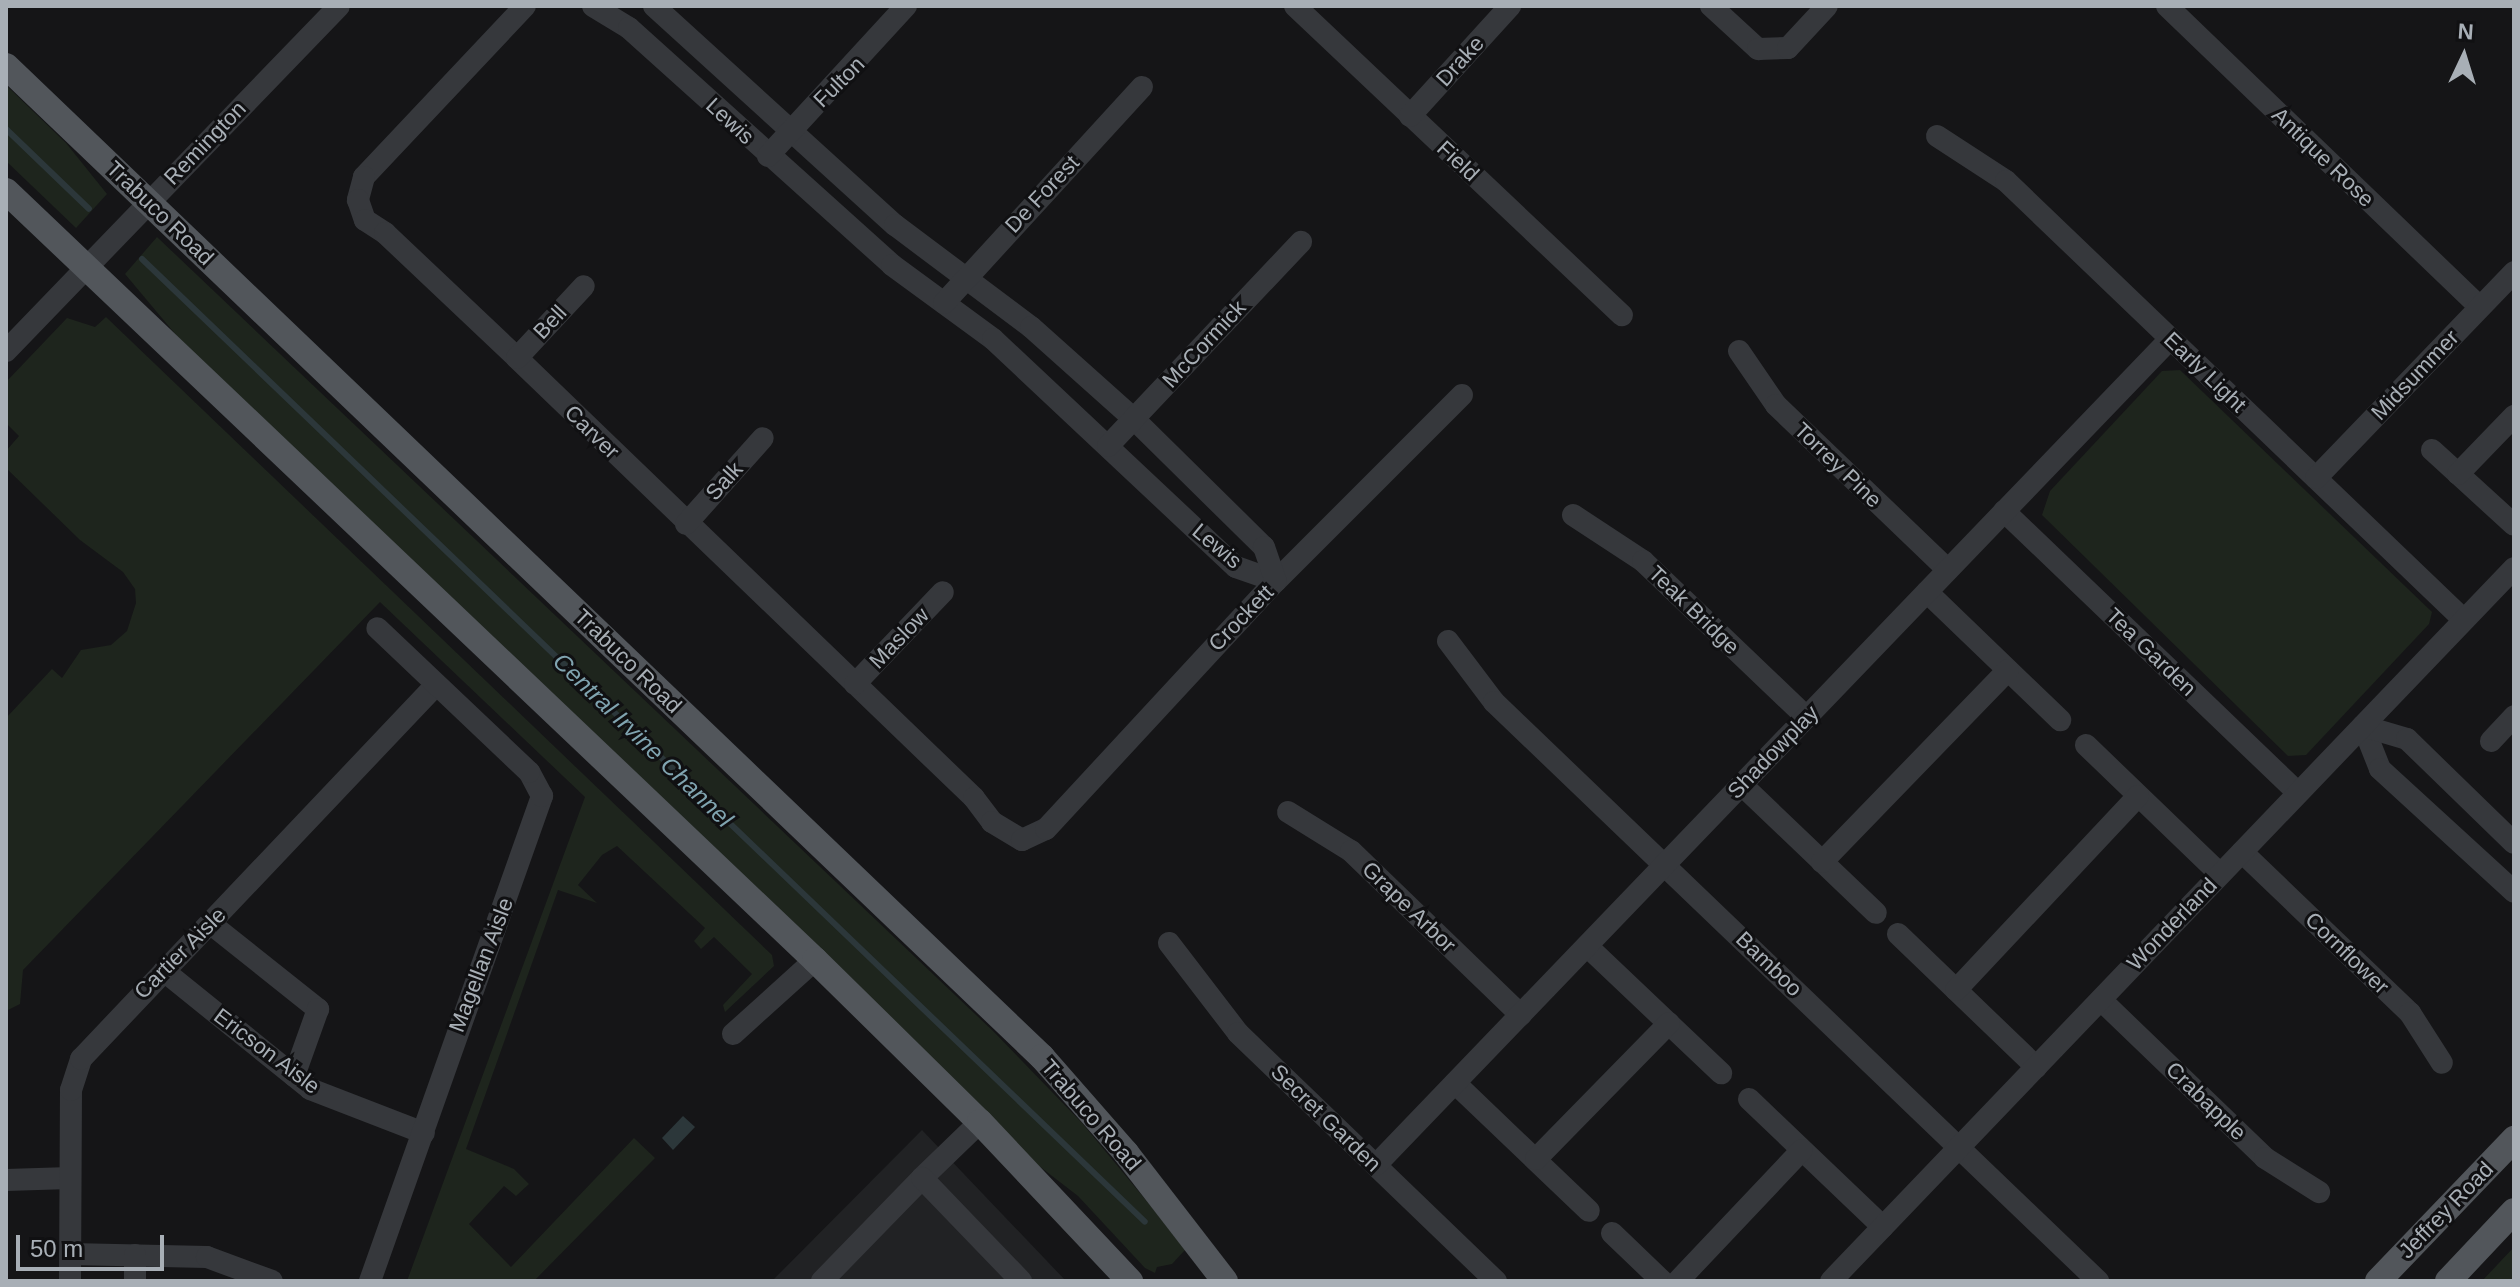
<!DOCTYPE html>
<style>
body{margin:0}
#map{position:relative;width:2520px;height:1287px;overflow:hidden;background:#151517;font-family:Arial,sans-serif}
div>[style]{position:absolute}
.built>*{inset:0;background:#212224}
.green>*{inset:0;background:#1e251d}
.water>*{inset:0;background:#2c373a}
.stream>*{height:6px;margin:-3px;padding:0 3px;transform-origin:3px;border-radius:3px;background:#2c373a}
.minor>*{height:22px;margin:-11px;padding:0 11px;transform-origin:11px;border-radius:11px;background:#36383c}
.major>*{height:26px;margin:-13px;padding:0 13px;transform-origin:13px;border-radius:13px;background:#52565b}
span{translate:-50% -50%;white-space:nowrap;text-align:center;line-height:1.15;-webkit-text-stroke:6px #101012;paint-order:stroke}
.street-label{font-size:22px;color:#a8afb6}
.water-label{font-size:24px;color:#80a4b0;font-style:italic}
.frame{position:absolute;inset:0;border:8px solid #a8afb6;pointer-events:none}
.north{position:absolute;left:2424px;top:16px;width:80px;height:80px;-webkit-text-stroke:6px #101012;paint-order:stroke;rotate:4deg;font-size:22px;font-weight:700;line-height:32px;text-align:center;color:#a8afb6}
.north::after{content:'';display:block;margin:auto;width:28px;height:36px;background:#a8afb6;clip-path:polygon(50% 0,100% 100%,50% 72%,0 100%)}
.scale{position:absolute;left:16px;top:1235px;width:148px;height:36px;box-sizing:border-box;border:4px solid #a8afb6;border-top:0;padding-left:10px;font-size:24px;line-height:28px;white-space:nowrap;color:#a8afb6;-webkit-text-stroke:6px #101012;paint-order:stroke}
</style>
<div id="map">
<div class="built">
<div style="clip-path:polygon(922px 1130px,1066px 1281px,772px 1281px)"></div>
</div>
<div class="green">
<div style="clip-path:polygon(6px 85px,66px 143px,107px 194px,76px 228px,6px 161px)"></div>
<div style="clip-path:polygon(157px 237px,994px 1032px,1082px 1123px,1154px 1210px,1185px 1250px,1172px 1264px,1157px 1267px,1155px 1273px,1145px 1268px,1078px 1196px,1030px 1159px,187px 348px,125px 274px)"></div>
<div style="clip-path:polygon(106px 317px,772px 955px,774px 966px,725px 1012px,723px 1005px,752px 974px,714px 937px,701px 949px,694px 941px,705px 928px,617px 846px,602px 855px,578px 885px,597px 903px,558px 890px,466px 1149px,514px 1169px,529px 1184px,516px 1196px,504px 1186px,469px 1224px,511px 1267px,634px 1138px,655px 1158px,534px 1281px,407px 1281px,585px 797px,380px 602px,23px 970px,20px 1004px,6px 1011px,6px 718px,52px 669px,62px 678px,81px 650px,111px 645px,127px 631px,136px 603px,135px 589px,123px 572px,80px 540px,6px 468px,6px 451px,19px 436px,6px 423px,6px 382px,67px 318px,95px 327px)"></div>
<div style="clip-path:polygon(2180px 370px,2432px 612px,2429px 624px,2306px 755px,2288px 756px,2042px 515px,2050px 491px,2162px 371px)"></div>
<div style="clip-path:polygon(2514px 1247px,2514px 1281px,2482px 1281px)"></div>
</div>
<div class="water">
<div style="clip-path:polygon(683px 1116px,695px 1127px,673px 1150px,662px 1138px)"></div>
</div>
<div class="stream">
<div style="left:6px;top:129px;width:115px;rotate:43.9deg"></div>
<div style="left:142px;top:259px;width:1390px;rotate:43.83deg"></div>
</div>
<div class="minor">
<div style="left:525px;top:6px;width:235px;rotate:133.3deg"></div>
<div style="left:364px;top:177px;width:24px;rotate:105deg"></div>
<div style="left:358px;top:200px;width:21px;rotate:71deg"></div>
<div style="left:365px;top:220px;width:24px;rotate:33deg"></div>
<div style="left:385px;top:233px;width:182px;rotate:43.4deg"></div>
<div style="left:517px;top:358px;width:634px;rotate:43.91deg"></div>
<div style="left:974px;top:798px;width:30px;rotate:53deg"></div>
<div style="left:992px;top:822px;width:35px;rotate:31deg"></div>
<div style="left:1022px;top:840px;width:26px;rotate:-25deg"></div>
<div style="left:1046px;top:829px;width:338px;rotate:-47.2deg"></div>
<div style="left:1276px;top:581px;width:263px;rotate:-45deg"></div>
<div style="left:593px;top:6px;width:42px;rotate:31.4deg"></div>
<div style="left:629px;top:28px;width:354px;rotate:42deg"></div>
<div style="left:892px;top:265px;width:125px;rotate:36.2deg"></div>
<div style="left:993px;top:339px;width:333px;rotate:43.2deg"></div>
<div style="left:1236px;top:567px;width:42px;rotate:19.3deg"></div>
<div style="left:654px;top:6px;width:326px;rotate:42.3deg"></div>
<div style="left:895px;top:225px;width:170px;rotate:36.9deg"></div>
<div style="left:1031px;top:327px;width:138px;rotate:41.8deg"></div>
<div style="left:1134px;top:419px;width:182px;rotate:44.6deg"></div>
<div style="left:1264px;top:547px;width:36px;rotate:71deg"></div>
<div style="left:1295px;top:6px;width:450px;rotate:43.4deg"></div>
<div style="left:1711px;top:6px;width:64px;rotate:42.5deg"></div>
<div style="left:1758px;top:49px;width:30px;rotate:-2deg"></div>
<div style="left:1788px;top:48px;width:57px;rotate:-47.1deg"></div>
<div style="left:2167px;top:6px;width:434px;rotate:43.9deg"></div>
<div style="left:1410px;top:116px;width:149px;rotate:-47.7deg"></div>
<div style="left:1937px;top:136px;width:82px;rotate:33.1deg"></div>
<div style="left:2006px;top:181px;width:634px;rotate:43.79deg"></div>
<div style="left:768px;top:156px;width:204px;rotate:-47.4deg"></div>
<div style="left:944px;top:303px;width:293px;rotate:-47.5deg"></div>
<div style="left:6px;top:351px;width:479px;rotate:-46deg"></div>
<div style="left:1739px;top:351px;width:65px;rotate:55.6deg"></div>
<div style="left:1776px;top:405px;width:238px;rotate:43.8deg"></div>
<div style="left:517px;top:358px;width:98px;rotate:-47.1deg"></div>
<div style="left:1108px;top:446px;width:281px;rotate:-46.6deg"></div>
<div style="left:2432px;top:450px;width:111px;rotate:42.4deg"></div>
<div style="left:2458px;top:474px;width:81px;rotate:-46deg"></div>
<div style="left:2316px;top:478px;width:286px;rotate:-46.1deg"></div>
<div style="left:2004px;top:511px;width:407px;rotate:43.8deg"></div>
<div style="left:1573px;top:515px;width:84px;rotate:33.3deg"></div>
<div style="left:1643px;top:561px;width:226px;rotate:43.7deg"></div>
<div style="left:686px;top:524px;width:115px;rotate:-48.2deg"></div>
<div style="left:1927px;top:592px;width:185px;rotate:43.9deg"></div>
<div style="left:1448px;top:641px;width:76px;rotate:53deg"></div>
<div style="left:1494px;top:702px;width:837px;rotate:43.79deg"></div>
<div style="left:855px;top:684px;width:127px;rotate:-46.3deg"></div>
<div style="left:2363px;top:726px;width:46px;rotate:68.4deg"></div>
<div style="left:2380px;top:769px;width:182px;rotate:42.5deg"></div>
<div style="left:2363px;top:726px;width:46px;rotate:16.5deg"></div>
<div style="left:2407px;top:739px;width:149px;rotate:44.2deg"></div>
<div style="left:2491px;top:741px;width:34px;rotate:-47deg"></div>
<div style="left:2086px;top:745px;width:186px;rotate:43.9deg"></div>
<div style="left:1742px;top:785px;width:185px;rotate:43.7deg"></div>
<div style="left:1288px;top:812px;width:74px;rotate:31.8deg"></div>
<div style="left:1351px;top:851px;width:236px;rotate:44deg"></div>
<div style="left:2242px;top:852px;width:233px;rotate:43.8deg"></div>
<div style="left:2410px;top:1013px;width:59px;rotate:57.4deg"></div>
<div style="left:1822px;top:862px;width:267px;rotate:-45.9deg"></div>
<div style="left:211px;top:924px;width:137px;rotate:38.5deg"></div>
<div style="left:318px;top:1009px;width:71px;rotate:109.7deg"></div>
<div style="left:1898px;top:934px;width:192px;rotate:43.9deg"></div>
<div style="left:1169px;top:943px;width:113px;rotate:52.5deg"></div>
<div style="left:1238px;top:1033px;width:358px;rotate:43.9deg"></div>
<div style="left:1587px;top:946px;width:185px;rotate:43.5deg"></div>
<div style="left:164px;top:971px;width:188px;rotate:38.9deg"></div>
<div style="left:310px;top:1089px;width:122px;rotate:21.1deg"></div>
<div style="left:1956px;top:990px;width:266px;rotate:-46.8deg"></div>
<div style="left:2101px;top:1000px;width:228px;rotate:43.9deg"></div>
<div style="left:2265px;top:1158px;width:64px;rotate:32.2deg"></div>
<div style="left:733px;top:1034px;width:110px;rotate:-42.1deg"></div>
<div style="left:1455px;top:1083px;width:185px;rotate:43.7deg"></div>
<div style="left:1749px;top:1099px;width:185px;rotate:43.7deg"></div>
<div style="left:1536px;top:1159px;width:190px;rotate:-45.6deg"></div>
<div style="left:1376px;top:1165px;width:1146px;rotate:-46.13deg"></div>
<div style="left:922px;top:1178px;width:81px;rotate:-44deg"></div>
<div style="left:6px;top:1180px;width:64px;rotate:-1.8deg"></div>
<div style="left:1612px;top:1233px;width:69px;rotate:43.8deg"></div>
<div style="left:70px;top:1254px;width:137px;rotate:1.3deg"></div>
<div style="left:207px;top:1257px;width:69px;rotate:20.3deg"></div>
<div style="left:70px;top:1281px;width:191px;rotate:-89.7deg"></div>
<div style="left:71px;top:1090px;width:33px;rotate:-72deg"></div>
<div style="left:81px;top:1059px;width:514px;rotate:-46.5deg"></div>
<div style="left:135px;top:1281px;width:26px;rotate:-90deg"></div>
<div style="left:370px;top:1281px;width:515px;rotate:-70.47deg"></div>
<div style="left:542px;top:796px;width:27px;rotate:-118deg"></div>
<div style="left:529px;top:772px;width:209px;rotate:-136.5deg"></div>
<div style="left:822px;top:1281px;width:144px;rotate:-45.8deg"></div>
<div style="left:922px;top:1178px;width:143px;rotate:46.1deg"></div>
<div style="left:1678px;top:1281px;width:180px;rotate:-46.6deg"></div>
<div style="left:1831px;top:1281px;width:987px;rotate:-46.23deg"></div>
</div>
<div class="major">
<div style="left:6px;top:66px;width:1434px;rotate:43.73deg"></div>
<div style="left:1042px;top:1057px;width:128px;rotate:48.8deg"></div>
<div style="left:1126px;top:1153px;width:162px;rotate:52.3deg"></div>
<div style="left:6px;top:191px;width:1116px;rotate:43.55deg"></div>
<div style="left:815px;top:960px;width:231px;rotate:44.5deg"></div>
<div style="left:980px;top:1122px;width:219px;rotate:46.7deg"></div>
<div style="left:2378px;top:1281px;width:197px;rotate:-46.2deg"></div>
<div style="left:2448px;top:1281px;width:96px;rotate:-46.7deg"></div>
</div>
<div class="street-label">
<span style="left:1460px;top:61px;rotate:-48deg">Drake</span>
<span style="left:839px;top:82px;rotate:-45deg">Fulton</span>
<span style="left:730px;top:121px;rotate:43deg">Lewis</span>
<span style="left:205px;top:143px;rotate:-46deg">Remington</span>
<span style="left:2323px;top:157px;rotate:44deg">Antique Rose</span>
<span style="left:1458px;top:161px;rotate:43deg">Field</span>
<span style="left:1042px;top:194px;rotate:-47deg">De Forest</span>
<span style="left:160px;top:213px;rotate:44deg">Trabuco Road</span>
<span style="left:550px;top:322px;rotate:-47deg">Bell</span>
<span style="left:1204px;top:344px;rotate:-47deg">McCormick</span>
<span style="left:2205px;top:372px;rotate:44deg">Early Light</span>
<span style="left:2415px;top:375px;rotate:-46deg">Midsummer</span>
<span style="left:592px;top:432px;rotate:44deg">Carver</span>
<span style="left:1838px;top:465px;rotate:44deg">Torrey Pine</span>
<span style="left:724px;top:481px;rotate:-48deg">Salk</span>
<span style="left:1217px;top:546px;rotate:40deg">Lewis</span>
<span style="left:1694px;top:610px;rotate:44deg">Teak Bridge</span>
<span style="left:1241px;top:618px;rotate:-46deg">Crockett</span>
<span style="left:899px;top:638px;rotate:-46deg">Maslow</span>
<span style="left:2151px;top:652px;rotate:44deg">Tea Garden</span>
<span style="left:628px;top:661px;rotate:44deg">Trabuco Road</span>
<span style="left:1773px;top:752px;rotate:-46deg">Shadowplay</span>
<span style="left:1409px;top:907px;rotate:44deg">Grape Arbor</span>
<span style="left:2172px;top:924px;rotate:-46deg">Wonderland</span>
<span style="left:180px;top:953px;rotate:-45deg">Cartier Aisle</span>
<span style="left:2347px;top:953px;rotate:44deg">Cornflower</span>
<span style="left:1769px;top:964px;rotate:44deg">Bamboo</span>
<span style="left:481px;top:965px;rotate:-69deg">Magellan Aisle</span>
<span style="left:267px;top:1051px;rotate:37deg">Ericson Aisle</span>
<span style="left:2206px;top:1101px;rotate:44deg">Crabapple</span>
<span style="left:1091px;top:1115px;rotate:49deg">Trabuco Road</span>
<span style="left:1326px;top:1118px;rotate:44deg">Secret Garden</span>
<span style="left:2446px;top:1210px;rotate:-46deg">Jeffrey Road</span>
</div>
<div class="water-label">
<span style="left:643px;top:740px;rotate:44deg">Central Irvine Channel</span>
</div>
<div class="frame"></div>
<div class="north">N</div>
<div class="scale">50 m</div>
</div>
